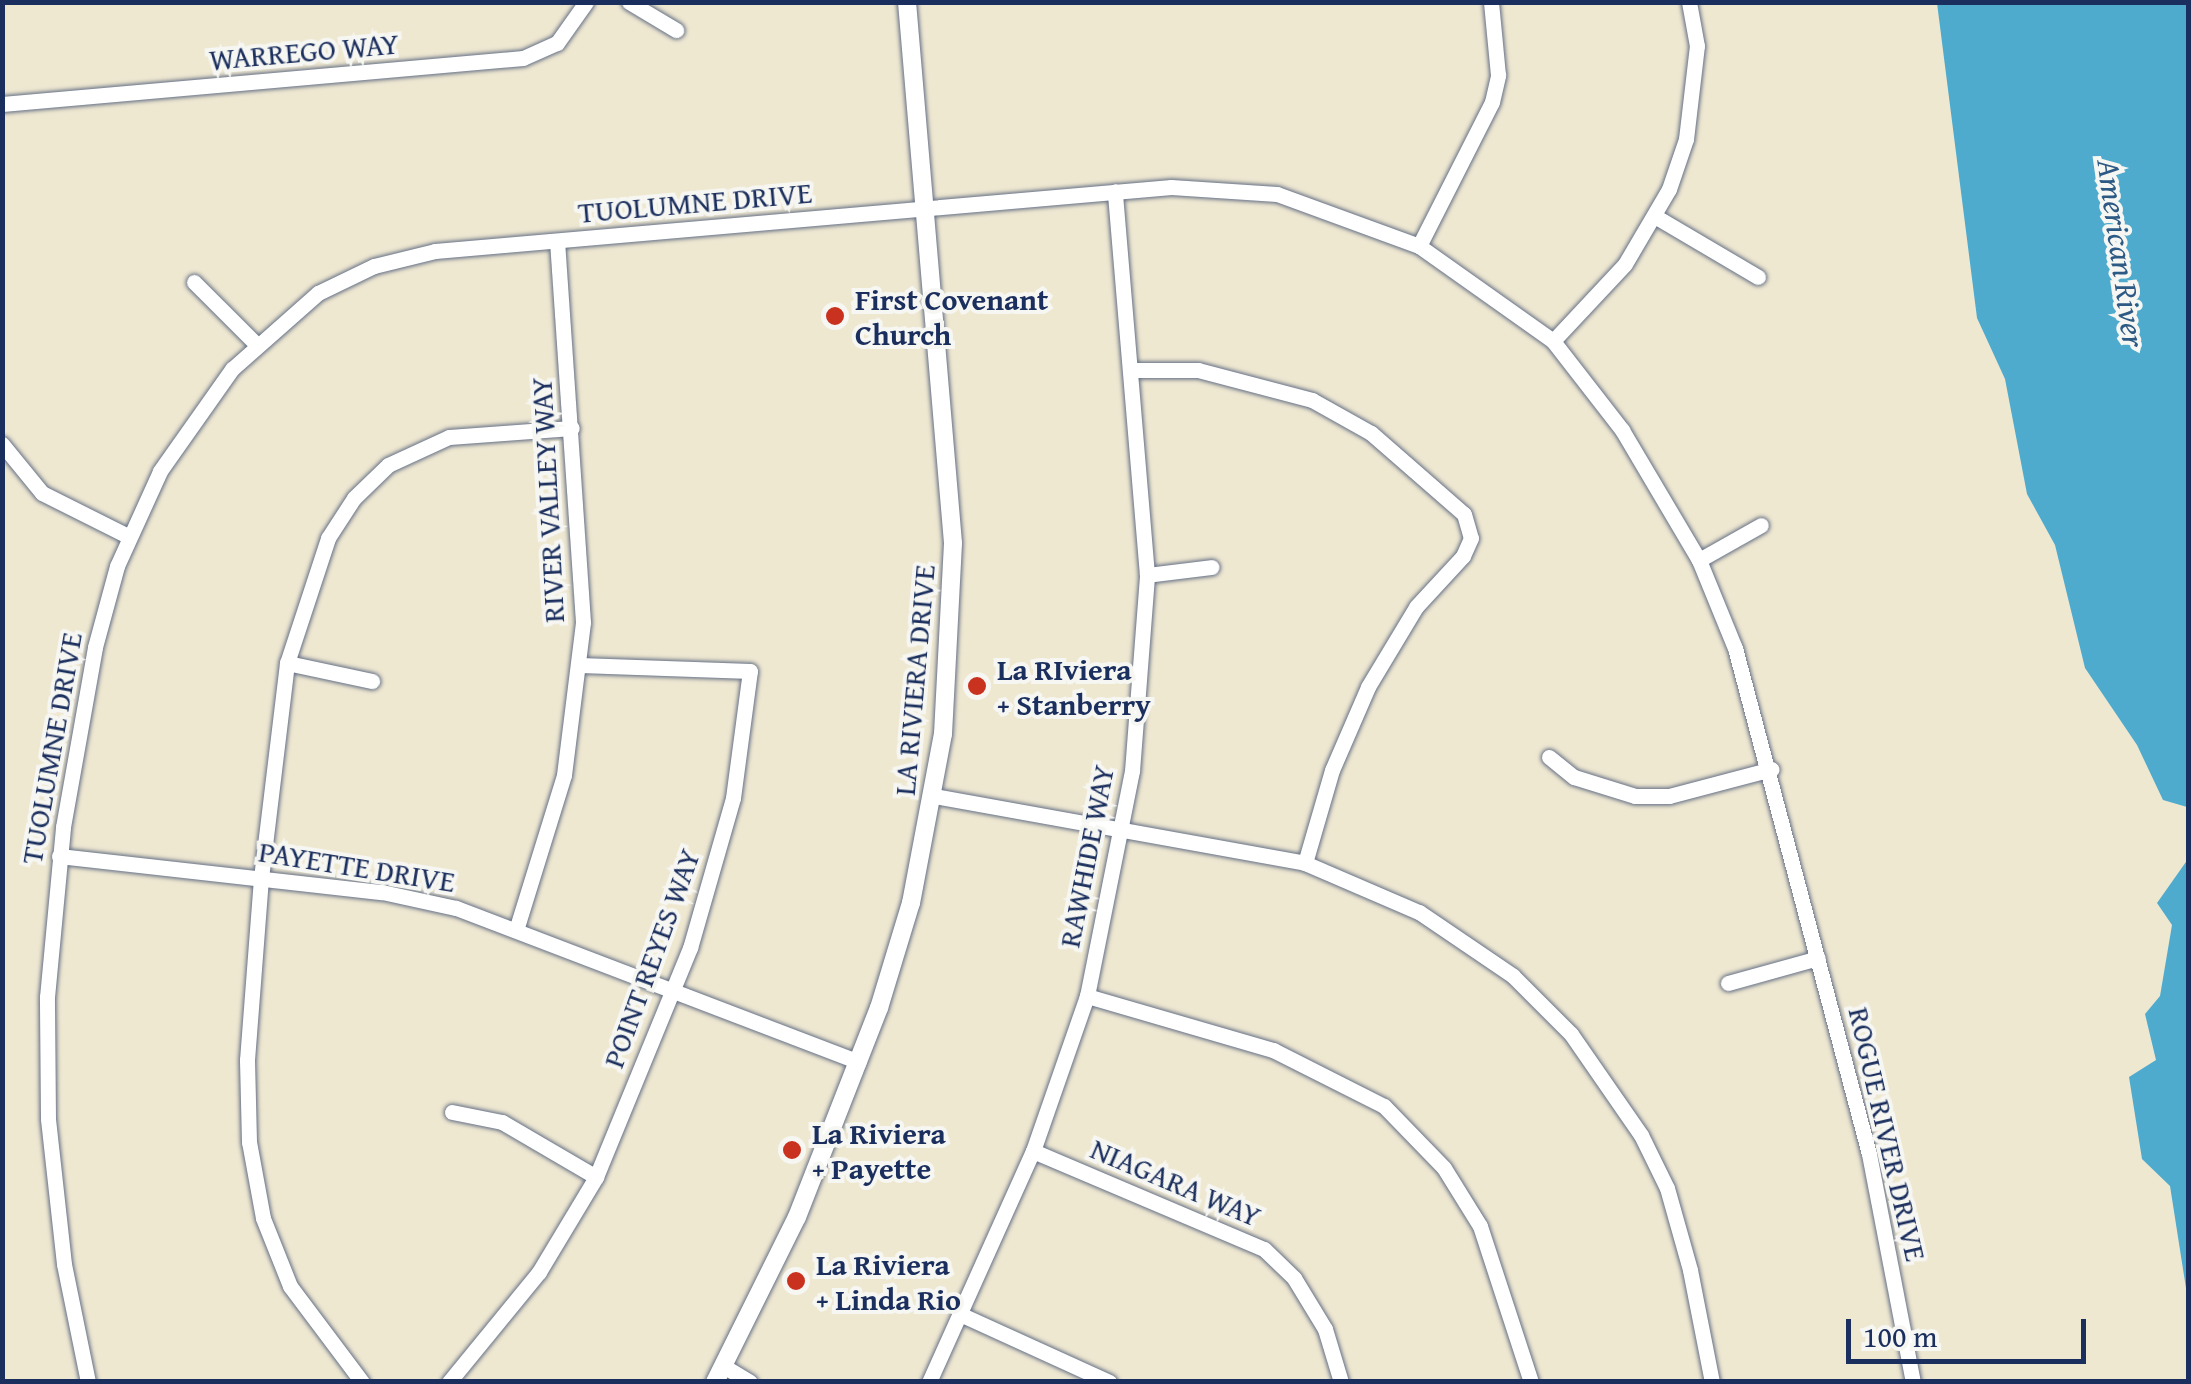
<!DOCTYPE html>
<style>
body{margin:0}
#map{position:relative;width:2191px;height:1384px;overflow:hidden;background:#efe8d1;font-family:"Gentium Book Plus",serif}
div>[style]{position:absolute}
.water>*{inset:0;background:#4fabcd}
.roads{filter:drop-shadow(0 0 2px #657086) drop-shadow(0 0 2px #657086)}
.minor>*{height:15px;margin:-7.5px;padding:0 7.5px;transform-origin:7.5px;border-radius:7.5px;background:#fff}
.tertiary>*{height:18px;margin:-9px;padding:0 9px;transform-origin:9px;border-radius:9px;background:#fff}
.dots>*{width:28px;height:28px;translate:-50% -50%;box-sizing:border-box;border:5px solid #f6f6f2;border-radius:50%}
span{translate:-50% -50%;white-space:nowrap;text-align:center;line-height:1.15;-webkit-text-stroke:8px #f6f6f2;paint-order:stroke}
.street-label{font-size:30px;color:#1b2f5e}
.poi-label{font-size:30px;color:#1b2f5e;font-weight:700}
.left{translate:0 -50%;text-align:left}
.water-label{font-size:32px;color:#2d5a85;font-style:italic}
.frame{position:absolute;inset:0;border:5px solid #1b2f5e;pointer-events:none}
.scale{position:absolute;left:1846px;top:1319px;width:240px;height:45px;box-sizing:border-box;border:5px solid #1b2f5e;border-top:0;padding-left:12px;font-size:30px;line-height:35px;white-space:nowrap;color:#1b2f5e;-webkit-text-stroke:8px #f6f6f2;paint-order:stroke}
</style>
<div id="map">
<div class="water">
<div style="clip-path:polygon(1937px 3px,2188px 3px,2188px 816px,2187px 807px,2163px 800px,2137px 745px,2085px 668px,2055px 545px,2027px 494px,2005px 379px,1977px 318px)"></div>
<div style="clip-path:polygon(2188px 859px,2188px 1301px,2170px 1186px,2142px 1159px,2129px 1077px,2156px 1060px,2145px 1014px,2160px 996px,2172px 925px,2157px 903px)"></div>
</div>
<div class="roads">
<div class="minor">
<div style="left:629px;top:2px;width:55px;rotate:30.8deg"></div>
<div style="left:2px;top:104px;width:523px;rotate:-5.05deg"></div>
<div style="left:523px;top:58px;width:37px;rotate:-24deg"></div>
<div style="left:557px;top:43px;width:50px;rotate:-54.7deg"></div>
<div style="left:1658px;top:218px;width:116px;rotate:30.5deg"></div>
<div style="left:1419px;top:246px;width:161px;rotate:-63.1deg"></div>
<div style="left:1492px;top:102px;width:28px;rotate:-77deg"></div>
<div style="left:1498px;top:75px;width:73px;rotate:-95.5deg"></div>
<div style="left:194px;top:282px;width:88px;rotate:45deg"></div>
<div style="left:1553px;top:341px;width:105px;rotate:-46.9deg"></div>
<div style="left:1625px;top:264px;width:87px;rotate:-59.6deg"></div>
<div style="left:1669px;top:189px;width:53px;rotate:-71.2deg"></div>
<div style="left:1686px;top:139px;width:94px;rotate:-83.3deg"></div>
<div style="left:1697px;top:46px;width:45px;rotate:-100.3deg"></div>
<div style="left:1131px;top:370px;width:67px"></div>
<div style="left:1198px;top:370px;width:118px;rotate:14.7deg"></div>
<div style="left:1312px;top:400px;width:68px;rotate:29.2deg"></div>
<div style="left:1371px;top:433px;width:123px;rotate:41.1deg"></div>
<div style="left:1464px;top:514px;width:25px;rotate:74deg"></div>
<div style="left:1471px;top:538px;width:20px;rotate:114deg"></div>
<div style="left:1463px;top:556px;width:69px;rotate:132.7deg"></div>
<div style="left:1416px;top:607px;width:93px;rotate:121deg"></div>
<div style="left:1368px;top:687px;width:90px;rotate:113.4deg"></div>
<div style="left:1332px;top:770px;width:97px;rotate:106.2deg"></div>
<div style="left:2px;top:444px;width:63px;rotate:50.8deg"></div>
<div style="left:42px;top:493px;width:96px;rotate:26.6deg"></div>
<div style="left:1699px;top:560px;width:71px;rotate:-29.4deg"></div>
<div style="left:1147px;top:575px;width:65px;rotate:-7deg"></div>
<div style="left:287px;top:663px;width:87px;rotate:12deg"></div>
<div style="left:1549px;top:757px;width:32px;rotate:39deg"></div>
<div style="left:1574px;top:777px;width:64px;rotate:17.3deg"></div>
<div style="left:1635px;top:796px;width:34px"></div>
<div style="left:1669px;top:796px;width:106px;rotate:-14.7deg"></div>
<div style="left:934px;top:796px;width:377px;rotate:10.2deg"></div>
<div style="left:1305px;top:863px;width:124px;rotate:23.3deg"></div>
<div style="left:1419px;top:912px;width:114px;rotate:34.2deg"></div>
<div style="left:1513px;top:976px;width:82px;rotate:45deg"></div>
<div style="left:1571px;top:1034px;width:123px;rotate:55.3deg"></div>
<div style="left:1641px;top:1135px;width:59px;rotate:63.9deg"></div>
<div style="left:1667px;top:1188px;width:85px;rotate:74.3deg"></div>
<div style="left:1690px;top:1270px;width:114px;rotate:78.9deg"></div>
<div style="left:59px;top:856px;width:325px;rotate:6.4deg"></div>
<div style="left:382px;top:892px;width:76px;rotate:12.2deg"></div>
<div style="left:456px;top:908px;width:431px;rotate:20.9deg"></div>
<div style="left:517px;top:927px;width:159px;rotate:-72.8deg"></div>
<div style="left:564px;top:775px;width:154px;rotate:-82.9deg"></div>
<div style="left:583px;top:622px;width:381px;rotate:-93.9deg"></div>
<div style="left:1728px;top:983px;width:93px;rotate:-15.5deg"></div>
<div style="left:1087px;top:996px;width:194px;rotate:16.2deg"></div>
<div style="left:1273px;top:1050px;width:124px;rotate:26.8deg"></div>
<div style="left:1384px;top:1106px;width:86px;rotate:45.9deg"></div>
<div style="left:1444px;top:1168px;width:68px;rotate:58.2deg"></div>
<div style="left:1480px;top:1226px;width:164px;rotate:71.9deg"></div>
<div style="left:452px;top:1112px;width:51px;rotate:11.3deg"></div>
<div style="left:502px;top:1122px;width:109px;rotate:30.3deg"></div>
<div style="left:1033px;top:1151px;width:251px;rotate:23deg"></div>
<div style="left:1264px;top:1249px;width:42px;rotate:44deg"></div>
<div style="left:1294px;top:1278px;width:60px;rotate:58.7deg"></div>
<div style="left:1325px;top:1329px;width:55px;rotate:73.2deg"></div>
<div style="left:962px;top:1315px;width:162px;rotate:24.5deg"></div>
<div style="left:725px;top:1367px;width:29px;rotate:31deg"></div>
<div style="left:88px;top:1382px;width:120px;rotate:-101.5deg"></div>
<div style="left:64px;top:1264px;width:146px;rotate:-96.3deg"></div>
<div style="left:48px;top:1119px;width:122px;rotate:-90.5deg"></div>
<div style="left:47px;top:997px;width:171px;rotate:-84.6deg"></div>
<div style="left:63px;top:827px;width:183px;rotate:-79.9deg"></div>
<div style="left:95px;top:647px;width:84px;rotate:-74.8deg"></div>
<div style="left:117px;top:566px;width:104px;rotate:-65.6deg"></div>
<div style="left:160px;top:471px;width:125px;rotate:-54.8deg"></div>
<div style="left:232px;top:369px;width:115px;rotate:-41.5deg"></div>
<div style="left:318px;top:293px;width:62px;rotate:-25.7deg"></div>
<div style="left:374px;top:266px;width:63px;rotate:-13.8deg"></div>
<div style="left:435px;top:251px;width:739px;rotate:-4.97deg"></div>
<div style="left:1171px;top:187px;width:106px;rotate:3.8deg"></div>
<div style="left:1277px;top:194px;width:151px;rotate:20.1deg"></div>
<div style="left:1419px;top:246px;width:164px;rotate:35.3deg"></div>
<div style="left:1553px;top:341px;width:113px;rotate:52.2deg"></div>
<div style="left:1622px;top:430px;width:151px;rotate:59.4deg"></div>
<div style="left:1699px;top:560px;width:95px;rotate:67.8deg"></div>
<div style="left:1735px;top:648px;width:523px;rotate:75.17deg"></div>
<div style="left:1869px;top:1154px;width:232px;rotate:79.1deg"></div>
<div style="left:362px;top:1382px;width:120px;rotate:-126.9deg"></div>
<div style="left:290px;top:1286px;width:73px;rotate:-111.7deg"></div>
<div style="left:263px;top:1218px;width:77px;rotate:-100.4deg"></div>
<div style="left:249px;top:1142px;width:82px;rotate:-91.4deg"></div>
<div style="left:247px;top:1060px;width:183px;rotate:-85.6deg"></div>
<div style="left:261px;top:878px;width:217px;rotate:-83.1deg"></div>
<div style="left:287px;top:663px;width:132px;rotate:-71.8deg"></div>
<div style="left:328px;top:538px;width:48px;rotate:-57deg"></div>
<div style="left:354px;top:498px;width:47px;rotate:-44.1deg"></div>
<div style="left:388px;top:465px;width:67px;rotate:-24.7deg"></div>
<div style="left:449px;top:437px;width:123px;rotate:-4.2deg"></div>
<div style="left:449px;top:1382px;width:142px;rotate:-50.7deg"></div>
<div style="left:539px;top:1272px;width:111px;rotate:-59deg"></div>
<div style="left:596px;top:1177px;width:248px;rotate:-67.7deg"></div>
<div style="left:690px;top:948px;width:156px;rotate:-74deg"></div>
<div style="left:733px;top:798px;width:128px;rotate:-82.4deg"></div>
<div style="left:750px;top:671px;width:170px;rotate:-178deg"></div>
<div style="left:929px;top:1382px;width:253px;rotate:-65.8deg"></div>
<div style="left:1033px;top:1151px;width:164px;rotate:-70.8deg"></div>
<div style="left:1087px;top:996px;width:229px;rotate:-78.7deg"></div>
<div style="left:1132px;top:771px;width:197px;rotate:-85.6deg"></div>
<div style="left:1147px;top:575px;width:385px;rotate:-94.8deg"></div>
</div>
<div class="tertiary">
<div style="left:715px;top:1382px;width:184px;rotate:-63.6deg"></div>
<div style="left:797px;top:1217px;width:225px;rotate:-68.6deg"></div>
<div style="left:879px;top:1008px;width:110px;rotate:-73.1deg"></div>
<div style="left:911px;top:903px;width:172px;rotate:-79.3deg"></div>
<div style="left:943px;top:734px;width:191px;rotate:-87deg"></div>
<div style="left:953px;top:543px;width:543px;rotate:-94.86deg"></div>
</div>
</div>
<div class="dots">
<div style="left:835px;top:316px;background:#c8321e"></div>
<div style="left:977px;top:686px;background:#c8321e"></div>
<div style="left:792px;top:1150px;background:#c8321e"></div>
<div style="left:796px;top:1281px;background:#c8321e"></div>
</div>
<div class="street-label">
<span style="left:304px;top:51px;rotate:-5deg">WARREGO WAY</span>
<span style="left:695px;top:202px;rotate:-5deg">TUOLUMNE DRIVE</span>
<span style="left:547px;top:500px;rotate:-93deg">RIVER VALLEY WAY</span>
<span style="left:914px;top:680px;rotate:-85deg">LA RIVIERA DRIVE</span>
<span style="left:51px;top:748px;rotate:-80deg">TUOLUMNE DRIVE</span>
<span style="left:1086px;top:856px;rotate:-79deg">RAWHIDE WAY</span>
<span style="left:357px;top:866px;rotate:9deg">PAYETTE DRIVE</span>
<span style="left:651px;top:958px;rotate:-70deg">POINT REYES WAY</span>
<span style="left:1888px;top:1134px;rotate:77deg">ROGUE RIVER DRIVE</span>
<span style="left:1176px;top:1182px;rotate:23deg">NIAGARA WAY</span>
</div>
<div class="poi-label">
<span class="left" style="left:855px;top:316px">First Covenant<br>Church</span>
<span class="left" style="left:997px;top:686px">La RIviera<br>+ Stanberry</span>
<span class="left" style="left:812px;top:1150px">La Riviera<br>+ Payette</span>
<span class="left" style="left:816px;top:1281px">La Riviera<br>+ Linda Rio</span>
</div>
<div class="water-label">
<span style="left:2121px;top:253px;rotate:82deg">American River</span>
</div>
<div class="frame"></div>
<div class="scale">100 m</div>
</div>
